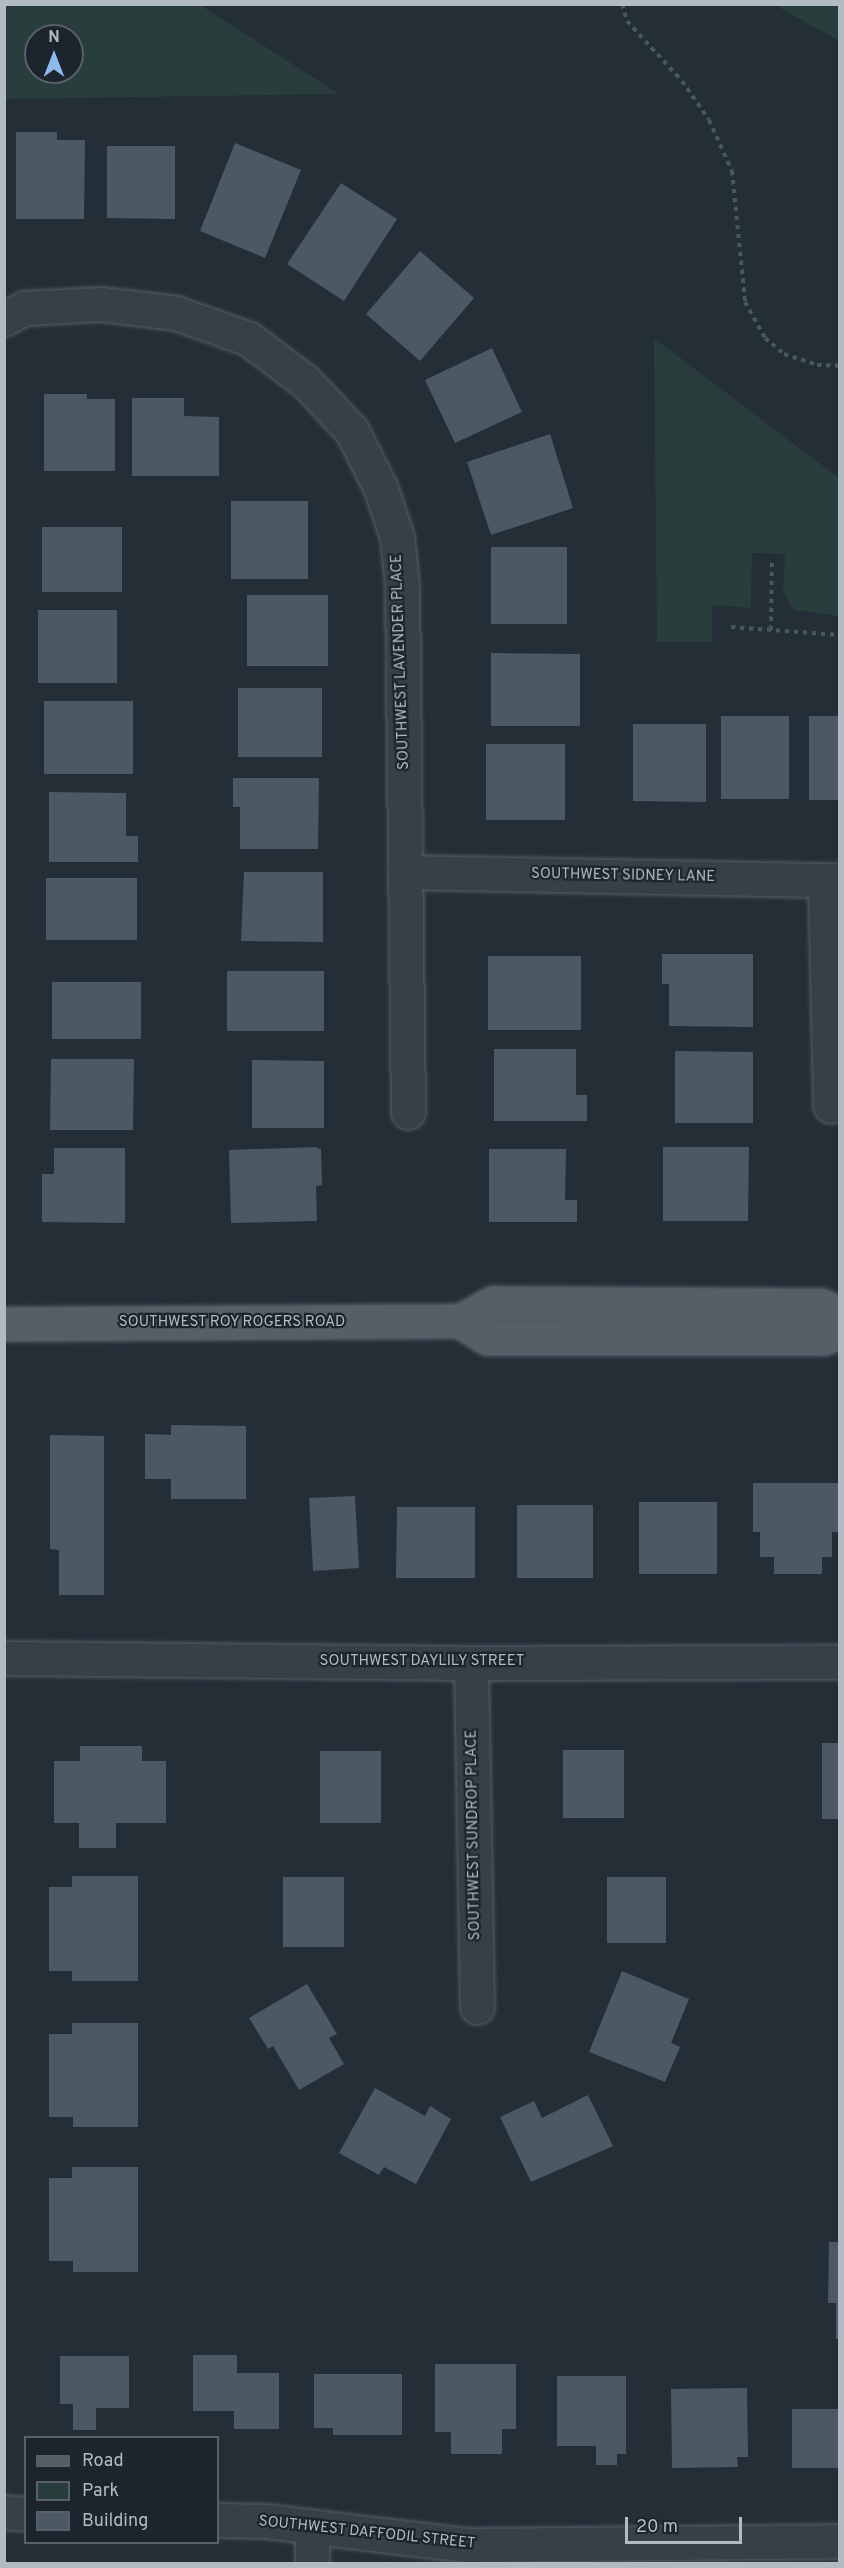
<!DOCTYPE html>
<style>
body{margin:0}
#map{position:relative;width:844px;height:2568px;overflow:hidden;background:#242e37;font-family:Overpass,sans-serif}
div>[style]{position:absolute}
.green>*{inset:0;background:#293d3c}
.building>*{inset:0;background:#4c5863}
.path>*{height:4px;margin-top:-2px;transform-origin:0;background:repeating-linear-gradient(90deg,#47595a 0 4.5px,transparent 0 9px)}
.roads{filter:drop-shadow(0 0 2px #555d66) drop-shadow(0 0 2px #555d66)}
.minor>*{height:33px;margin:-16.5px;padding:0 16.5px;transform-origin:16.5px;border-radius:16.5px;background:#373f48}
.major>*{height:33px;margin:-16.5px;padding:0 16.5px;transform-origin:16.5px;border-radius:16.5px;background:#555f68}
span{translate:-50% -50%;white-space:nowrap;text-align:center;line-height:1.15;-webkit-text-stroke:4.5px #1c242d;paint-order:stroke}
.street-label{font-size:15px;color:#b2bac4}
.frame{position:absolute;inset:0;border:6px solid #b2bac4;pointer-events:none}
.legend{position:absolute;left:24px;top:2436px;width:195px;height:108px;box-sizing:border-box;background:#1c242d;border:2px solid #586069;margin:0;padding:8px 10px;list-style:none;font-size:18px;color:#b2bac4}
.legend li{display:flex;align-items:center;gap:12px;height:30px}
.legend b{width:30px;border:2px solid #586069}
.north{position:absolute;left:24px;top:24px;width:60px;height:60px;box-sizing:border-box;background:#1c242d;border:2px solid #586069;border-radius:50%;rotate:0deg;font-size:16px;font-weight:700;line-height:24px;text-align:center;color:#b2bac4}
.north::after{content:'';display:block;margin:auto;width:21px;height:27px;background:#8ebaed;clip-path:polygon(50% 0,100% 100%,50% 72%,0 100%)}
.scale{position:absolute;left:625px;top:2517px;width:117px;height:27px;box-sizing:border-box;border:3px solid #b2bac4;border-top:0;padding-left:8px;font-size:18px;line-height:21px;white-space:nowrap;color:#b2bac4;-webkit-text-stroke:4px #1c242d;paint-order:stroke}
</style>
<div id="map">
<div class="green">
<div style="clip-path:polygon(evenodd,4px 5px,200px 5px,339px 94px,5px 99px,4px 5px,36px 36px,72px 36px,72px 72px,36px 72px,36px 36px)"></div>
<div style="clip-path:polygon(775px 5px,839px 5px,839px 41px)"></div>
<div style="clip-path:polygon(654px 338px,839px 478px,839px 616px,794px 610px,783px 592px,785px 554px,752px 553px,751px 608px,712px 605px,712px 642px,657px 642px)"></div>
</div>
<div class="building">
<div style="clip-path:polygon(16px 132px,57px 132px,57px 140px,85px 140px,84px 219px,16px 219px)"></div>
<div style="clip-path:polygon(235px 143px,301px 170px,265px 258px,200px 231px)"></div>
<div style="clip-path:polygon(107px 146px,175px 146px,175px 219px,107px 218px)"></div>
<div style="clip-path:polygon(341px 183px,397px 219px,344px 301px,287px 264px)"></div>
<div style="clip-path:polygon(420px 251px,474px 298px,420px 361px,366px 314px)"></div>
<div style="clip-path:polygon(492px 348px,522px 412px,455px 443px,425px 380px)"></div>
<div style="clip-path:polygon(44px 394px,87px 394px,87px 399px,115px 399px,115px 471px,44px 471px)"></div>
<div style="clip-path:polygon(132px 398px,184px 398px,184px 416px,219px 417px,219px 476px,132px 476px)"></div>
<div style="clip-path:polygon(550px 434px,573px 508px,491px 535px,467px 462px)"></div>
<div style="clip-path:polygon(231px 501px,308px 501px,308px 579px,231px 579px)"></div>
<div style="clip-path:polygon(42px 527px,122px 527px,122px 592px,42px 592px)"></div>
<div style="clip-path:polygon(491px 547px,567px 547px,567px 624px,491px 624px)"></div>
<div style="clip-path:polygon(247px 595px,328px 595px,328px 666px,247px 666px)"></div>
<div style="clip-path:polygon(38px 610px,117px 610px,117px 683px,38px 683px)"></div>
<div style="clip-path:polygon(491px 653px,580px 654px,580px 726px,491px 726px)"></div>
<div style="clip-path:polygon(238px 688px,322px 688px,322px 757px,238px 757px)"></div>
<div style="clip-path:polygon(44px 701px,133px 701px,133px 774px,44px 774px)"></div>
<div style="clip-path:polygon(721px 716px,789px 716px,789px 799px,721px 799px)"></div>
<div style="clip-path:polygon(809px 716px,840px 716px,840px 800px,809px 800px)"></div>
<div style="clip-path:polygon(633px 724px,706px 724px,706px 802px,633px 801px)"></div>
<div style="clip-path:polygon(486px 744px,565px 744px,565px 820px,486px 820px)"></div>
<div style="clip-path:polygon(233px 778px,319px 778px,318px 849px,240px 849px,240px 807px,233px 807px)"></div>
<div style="clip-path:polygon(49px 792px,126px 793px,126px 836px,138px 836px,138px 862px,49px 862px)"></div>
<div style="clip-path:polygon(244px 872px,323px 872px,323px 942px,241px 941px)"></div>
<div style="clip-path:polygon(46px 878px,137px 878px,137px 940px,46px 940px)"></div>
<div style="clip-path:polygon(662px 954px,753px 954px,753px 1027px,669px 1026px,669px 984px,662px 984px)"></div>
<div style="clip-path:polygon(488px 956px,581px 956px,581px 1030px,488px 1030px)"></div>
<div style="clip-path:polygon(227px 971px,324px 971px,324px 1031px,227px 1031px)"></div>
<div style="clip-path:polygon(52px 982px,141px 982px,141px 1039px,52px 1039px)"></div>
<div style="clip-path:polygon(494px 1049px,576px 1049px,576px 1095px,587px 1095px,587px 1121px,494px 1121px)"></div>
<div style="clip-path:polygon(675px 1051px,753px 1052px,753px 1123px,675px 1123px)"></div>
<div style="clip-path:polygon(51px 1059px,134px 1059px,133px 1130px,50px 1130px)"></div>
<div style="clip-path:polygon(252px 1060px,324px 1061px,324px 1128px,252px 1128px)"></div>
<div style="clip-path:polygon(315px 1147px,321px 1149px,322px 1185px,316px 1186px,317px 1221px,231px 1223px,229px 1150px)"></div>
<div style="clip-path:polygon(663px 1147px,749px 1147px,748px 1221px,663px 1221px)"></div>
<div style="clip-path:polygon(54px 1148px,125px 1148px,125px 1223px,42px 1222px,42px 1174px,54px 1174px)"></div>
<div style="clip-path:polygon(489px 1149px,566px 1149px,565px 1200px,577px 1200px,577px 1222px,489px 1222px)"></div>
<div style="clip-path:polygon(171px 1425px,246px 1426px,246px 1499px,171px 1499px,171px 1479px,145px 1479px,145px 1434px,171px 1435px)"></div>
<div style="clip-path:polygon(50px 1435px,104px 1436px,104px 1595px,59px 1595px,59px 1550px,50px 1549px)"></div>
<div style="clip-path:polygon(753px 1483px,840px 1483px,840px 1532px,832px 1532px,832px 1557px,822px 1557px,822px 1574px,774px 1574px,774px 1557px,760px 1557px,760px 1532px,753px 1532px)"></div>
<div style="clip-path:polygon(355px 1496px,359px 1568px,313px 1571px,309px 1498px)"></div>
<div style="clip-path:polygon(639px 1502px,717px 1502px,717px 1574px,639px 1574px)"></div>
<div style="clip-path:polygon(517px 1505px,593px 1505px,593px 1578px,517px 1578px)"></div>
<div style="clip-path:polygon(397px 1507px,475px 1507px,475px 1578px,396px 1578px)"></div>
<div style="clip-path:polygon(822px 1743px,840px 1743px,840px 1819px,822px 1819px)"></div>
<div style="clip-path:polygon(80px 1746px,142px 1746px,142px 1761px,166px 1761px,166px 1823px,116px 1823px,116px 1848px,79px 1848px,79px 1823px,54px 1823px,54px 1761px,80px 1761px)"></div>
<div style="clip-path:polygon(563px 1750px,624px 1750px,624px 1818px,563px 1818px)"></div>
<div style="clip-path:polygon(320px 1751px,381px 1751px,381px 1823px,320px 1823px)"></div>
<div style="clip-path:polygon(72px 1876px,138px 1876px,138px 1981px,72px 1981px,72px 1971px,49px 1971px,49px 1887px,72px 1887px)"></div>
<div style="clip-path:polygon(283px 1877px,344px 1877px,344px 1947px,283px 1947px)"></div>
<div style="clip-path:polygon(607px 1877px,666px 1877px,666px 1943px,607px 1943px)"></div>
<div style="clip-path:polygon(622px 1971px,689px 1999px,671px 2043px,680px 2047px,665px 2082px,589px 2052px)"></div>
<div style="clip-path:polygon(307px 1984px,337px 2034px,329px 2038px,344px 2064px,299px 2090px,273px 2046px,268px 2049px,249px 2018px)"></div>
<div style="clip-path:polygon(72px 2023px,138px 2023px,138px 2127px,73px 2127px,73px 2117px,49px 2117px,49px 2034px,72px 2034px)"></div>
<div style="clip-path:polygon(375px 2088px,425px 2116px,430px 2106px,451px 2119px,416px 2184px,384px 2167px,379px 2175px,339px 2153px)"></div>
<div style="clip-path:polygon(588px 2095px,613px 2146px,531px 2182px,500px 2117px,534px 2101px,542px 2118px)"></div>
<div style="clip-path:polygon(72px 2167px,138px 2167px,138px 2272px,73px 2272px,73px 2261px,49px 2261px,49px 2178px,72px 2178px)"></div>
<div style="clip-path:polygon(829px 2242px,840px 2242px,840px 2339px,836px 2339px,836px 2303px,828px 2303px)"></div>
<div style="clip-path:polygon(193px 2355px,237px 2355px,237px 2373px,279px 2373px,279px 2429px,234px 2429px,234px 2411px,193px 2411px)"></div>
<div style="clip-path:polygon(60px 2356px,129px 2356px,129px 2408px,96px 2408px,96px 2430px,73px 2430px,73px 2404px,60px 2404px)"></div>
<div style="clip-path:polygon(435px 2364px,516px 2364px,516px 2429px,502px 2429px,502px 2454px,451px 2454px,451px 2432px,435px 2432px)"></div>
<div style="clip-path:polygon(314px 2374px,402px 2374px,402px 2435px,333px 2435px,333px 2428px,314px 2428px)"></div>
<div style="clip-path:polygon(557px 2376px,626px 2376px,626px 2454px,617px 2454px,617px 2465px,596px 2465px,596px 2446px,557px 2446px)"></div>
<div style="clip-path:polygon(747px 2388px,748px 2457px,737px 2457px,738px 2467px,672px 2468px,671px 2389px)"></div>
<div style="clip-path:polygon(792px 2409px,840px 2409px,840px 2468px,792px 2468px)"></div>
</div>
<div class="path">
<div style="left:622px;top:4px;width:18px;rotate:74deg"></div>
<div style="left:627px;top:21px;width:81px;rotate:47.5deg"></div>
<div style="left:682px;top:81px;width:47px;rotate:55.3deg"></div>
<div style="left:709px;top:120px;width:56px;rotate:65.7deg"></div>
<div style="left:732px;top:171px;width:132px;rotate:84.3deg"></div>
<div style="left:745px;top:302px;width:41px;rotate:60.9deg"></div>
<div style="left:765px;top:338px;width:25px;rotate:40deg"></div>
<div style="left:784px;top:354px;width:35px;rotate:18deg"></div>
<div style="left:817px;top:365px;width:23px;rotate:2deg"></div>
<div style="left:731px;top:627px;width:109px;rotate:4.2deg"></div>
<div style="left:771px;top:630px;width:71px;rotate:-89.2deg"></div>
</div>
<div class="roads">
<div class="minor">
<div style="left:4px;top:319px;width:24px;rotate:-28deg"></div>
<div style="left:25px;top:308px;width:76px;rotate:-3deg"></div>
<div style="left:101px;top:304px;width:76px;rotate:6.8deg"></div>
<div style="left:176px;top:313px;width:77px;rotate:19.6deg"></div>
<div style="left:249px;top:339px;width:71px;rotate:37deg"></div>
<div style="left:306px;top:382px;width:67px;rotate:46.8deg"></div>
<div style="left:352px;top:431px;width:65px;rotate:63.4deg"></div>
<div style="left:381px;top:489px;width:51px;rotate:71.6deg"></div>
<div style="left:397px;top:537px;width:48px;rotate:84.1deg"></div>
<div style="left:402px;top:585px;width:527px;rotate:89.35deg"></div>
<div style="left:406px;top:872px;width:434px;rotate:1.1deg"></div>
<div style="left:825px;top:880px;width:226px;rotate:88.7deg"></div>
<div style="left:4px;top:1658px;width:467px;rotate:0.6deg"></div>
<div style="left:471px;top:1663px;width:369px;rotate:-0.2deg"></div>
<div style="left:471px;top:1663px;width:344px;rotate:89deg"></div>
<div style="left:4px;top:2512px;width:22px;rotate:5deg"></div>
<div style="left:218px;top:2520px;width:47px;rotate:1.2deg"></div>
<div style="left:265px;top:2521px;width:202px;rotate:6.8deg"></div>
<div style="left:466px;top:2545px;width:374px;rotate:-0.6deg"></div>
<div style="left:312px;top:2527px;width:37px;rotate:90deg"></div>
</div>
<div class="major">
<div style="left:460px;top:1321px;width:32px;rotate:32deg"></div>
<div style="left:487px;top:1338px;width:337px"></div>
<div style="left:824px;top:1338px;width:17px;rotate:-24deg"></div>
<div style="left:4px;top:1324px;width:456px;rotate:-0.4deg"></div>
<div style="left:460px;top:1321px;width:38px;rotate:-29deg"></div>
<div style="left:493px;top:1303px;width:327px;rotate:0.4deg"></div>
<div style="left:820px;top:1305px;width:22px;rotate:24deg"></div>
</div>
</div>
<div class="street-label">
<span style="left:401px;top:662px;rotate:-92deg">SOUTHWEST LAVENDER PLACE</span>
<span style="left:623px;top:876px;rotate:1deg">SOUTHWEST SIDNEY LANE</span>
<span style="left:232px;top:1323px">SOUTHWEST ROY ROGERS ROAD</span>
<span style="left:422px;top:1662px">SOUTHWEST DAYLILY STREET</span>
<span style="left:474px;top:1835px;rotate:-91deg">SOUTHWEST SUNDROP PLACE</span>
<span style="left:367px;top:2533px;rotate:6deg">SOUTHWEST DAFFODIL STREET</span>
</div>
<div class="frame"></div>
<ul class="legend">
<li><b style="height:8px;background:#555f68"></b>Road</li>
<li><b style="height:16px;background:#293d3c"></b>Park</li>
<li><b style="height:16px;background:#4c5863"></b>Building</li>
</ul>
<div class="north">N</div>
<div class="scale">20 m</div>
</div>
